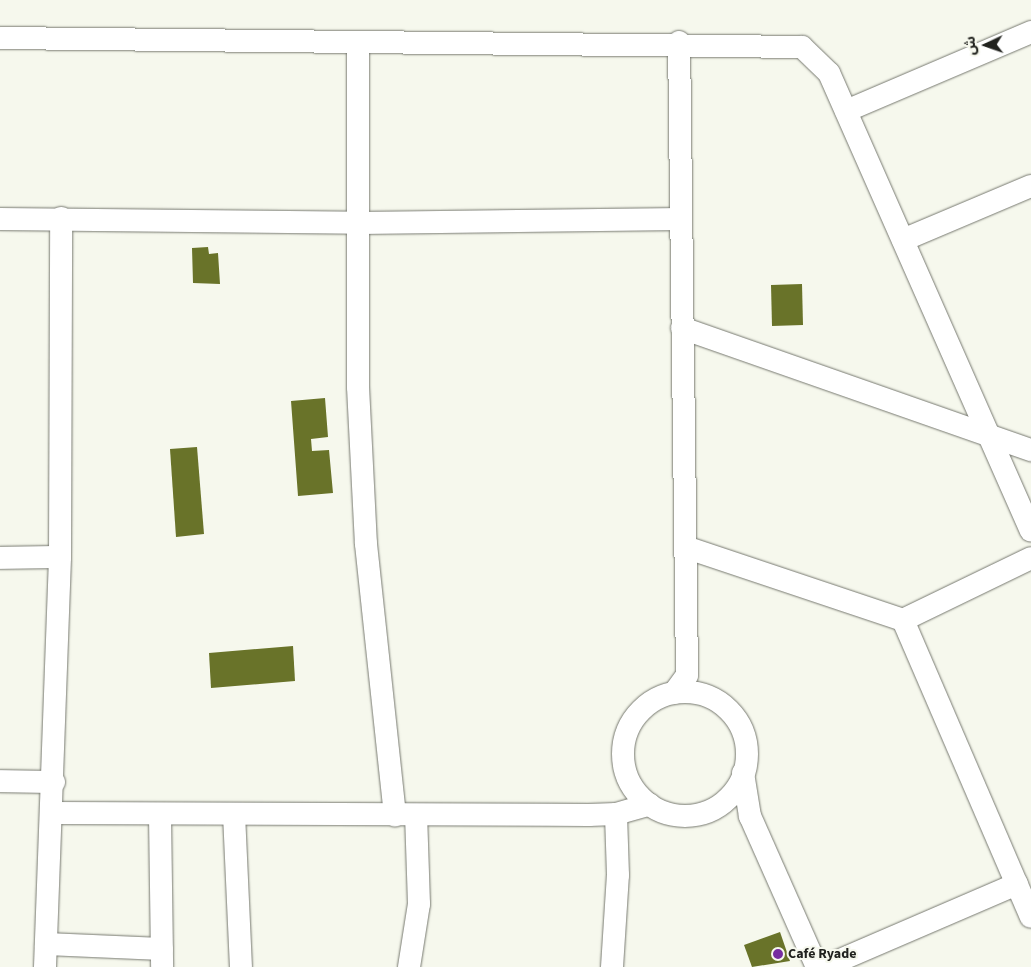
<!DOCTYPE html>
<meta charset="utf-8">
<style>
body{margin:0}
#map{position:relative;width:1031px;height:967px;overflow:hidden;background:#f6f8ed;font-family:"Source Sans 3","Noto Sans Arabic",sans-serif}
div>[style]{position:absolute}
.building>*{inset:0;background:#697329}
.roads{filter:drop-shadow(0 0 1px #777970) drop-shadow(0 0 1px #777970)}
.street>*{height:22px;margin:-11px;padding:0 11px;transform-origin:11px;border-radius:11px;background:#fff}
.street>.ring{margin:-11px;padding:0;box-sizing:content-box;background:none;border:22px solid #fff;border-radius:50%}
.dots>*{width:14px;height:14px;translate:-50% -50%;box-sizing:border-box;border:2px solid #f6f8ed;border-radius:50%}
span{translate:-50% -50%;white-space:nowrap;text-align:center;line-height:1.15;-webkit-text-stroke:4px #f6f8ed;paint-order:stroke}
.poi-label{font-size:14px;color:#21221e;font-weight:700}
.left{translate:0 -50%;text-align:left}
.north{position:absolute;left:961px;top:20px;width:50px;height:50px;-webkit-text-stroke:4px #f6f8ed;paint-order:stroke;rotate:267deg;font-size:14px;font-weight:700;line-height:20px;text-align:center;color:#21221e}
.north::after{content:'';display:block;margin:auto;width:18px;height:22px;background:#21221e;clip-path:polygon(50% 0,100% 100%,50% 72%,0 100%)}
</style>
<div id="map">
<div class="building">
<div style="clip-path:polygon(208px 247px,209px 254px,218px 253px,220px 284px,193px 283px,192px 248px)"></div>
<div style="clip-path:polygon(802px 284px,803px 325px,772px 326px,771px 285px)"></div>
<div style="clip-path:polygon(325px 398px,328px 437px,311px 439px,312px 451px,329px 450px,333px 493px,298px 496px,291px 401px)"></div>
<div style="clip-path:polygon(197px 447px,204px 534px,176px 537px,170px 449px)"></div>
<div style="clip-path:polygon(293px 646px,295px 681px,211px 688px,209px 653px)"></div>
<div style="clip-path:polygon(780px 932px,790px 961px,752px 967px,744px 945px)"></div>
</div>
<div class="roads">
<div class="street">
<div style="left:0;top:38px;width:802px;rotate:0.64deg"></div>
<div style="left:802px;top:47px;width:37px;rotate:44deg"></div>
<div style="left:829px;top:73px;width:500px;rotate:66.2deg"></div>
<div style="left:358px;top:42px;width:345px;rotate:90deg"></div>
<div style="left:358px;top:387px;width:157px;rotate:87.1deg"></div>
<div style="left:366px;top:544px;width:273px;rotate:83.9deg"></div>
<div style="left:846px;top:111px;width:201px;rotate:-23.1deg"></div>
<div style="left:0;top:219px;width:360px;rotate:0.6deg"></div>
<div style="left:360px;top:223px;width:321px;rotate:-0.7deg"></div>
<div style="left:903px;top:240px;width:139px;rotate:-22.9deg"></div>
<div style="left:682px;top:328px;width:370px;rotate:19.3deg"></div>
<div style="left:685px;top:547px;width:230px;rotate:18.5deg"></div>
<div style="left:903px;top:620px;width:142px;rotate:-25.8deg"></div>
<div style="left:0;top:558px;width:60px;rotate:-1deg"></div>
<div style="left:903px;top:620px;width:323px;rotate:66.7deg"></div>
<div class="ring" style="left:623px;top:692px;width:102px;height:102px"></div>
<div style="left:674px;top:693px;width:22px;rotate:-54deg"></div>
<div style="left:687px;top:675px;width:633px;rotate:-90.72deg"></div>
<div style="left:743px;top:773px;width:44px;rotate:80.8deg"></div>
<div style="left:750px;top:816px;width:165px;rotate:66.1deg"></div>
<div style="left:0;top:781px;width:54px;rotate:1.1deg"></div>
<div style="left:51px;top:813px;width:538px;rotate:0.21deg"></div>
<div style="left:589px;top:815px;width:27px;rotate:-2deg"></div>
<div style="left:616px;top:814px;width:35px;rotate:-16deg"></div>
<div style="left:234px;top:814px;width:153px;rotate:87.4deg"></div>
<div style="left:160px;top:815px;width:152px;rotate:89.2deg"></div>
<div style="left:46px;top:944px;width:116px;rotate:2.5deg"></div>
<div style="left:45px;top:967px;width:410px;rotate:-87.9deg"></div>
<div style="left:60px;top:557px;width:339px;rotate:-89.8deg"></div>
<div style="left:409px;top:967px;width:64px;rotate:-81deg"></div>
<div style="left:419px;top:904px;width:89px;rotate:-91.9deg"></div>
<div style="left:612px;top:967px;width:92px;rotate:-86.3deg"></div>
<div style="left:618px;top:875px;width:61px;rotate:-91.9deg"></div>
<div style="left:824px;top:967px;width:210px;rotate:-23.3deg"></div>
</div>
</div>
<div class="dots">
<div style="left:778px;top:954px;background:#762da0"></div>
</div>
<div class="poi-label">
<span class="left" style="left:788px;top:954px">Café Ryade</span>
</div>
<div class="north">ش</div>
</div>
